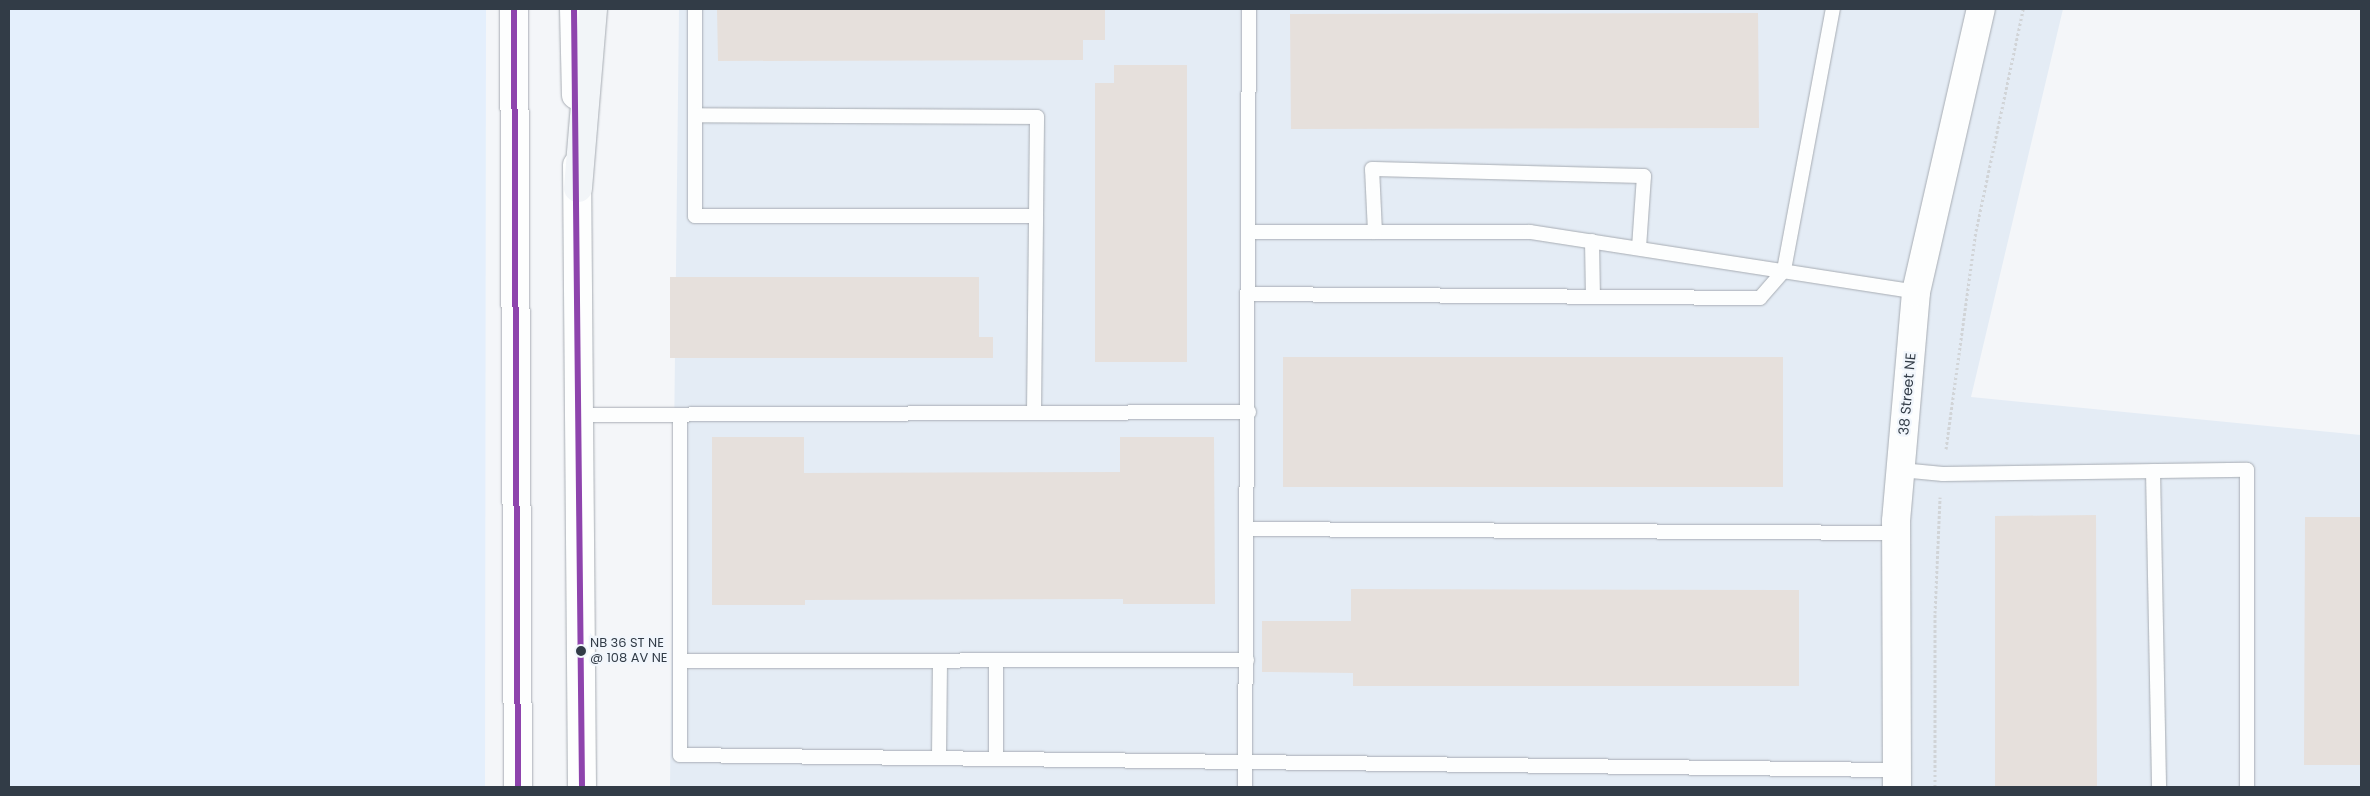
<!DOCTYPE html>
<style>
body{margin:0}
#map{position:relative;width:2370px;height:796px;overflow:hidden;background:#f4f6f9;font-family:Poppins,sans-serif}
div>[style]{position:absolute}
.built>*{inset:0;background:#e4ecf5}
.green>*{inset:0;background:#e4effc}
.building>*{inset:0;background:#e6e0dc}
.path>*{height:3px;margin-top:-1.5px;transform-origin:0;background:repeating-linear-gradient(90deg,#d1d4d7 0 2.5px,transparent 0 5px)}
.roads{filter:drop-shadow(0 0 1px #a7acb3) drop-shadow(0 0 1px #a7acb3)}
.service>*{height:14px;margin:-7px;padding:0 7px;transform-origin:7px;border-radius:7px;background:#fdfefe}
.minor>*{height:28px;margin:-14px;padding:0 14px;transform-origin:14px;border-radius:14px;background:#fdfefe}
.tertiary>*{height:28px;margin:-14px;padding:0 14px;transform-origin:14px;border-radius:14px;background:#fdfefe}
.secondary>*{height:28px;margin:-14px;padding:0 14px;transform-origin:14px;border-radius:14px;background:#f2f5f8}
.bus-1>*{height:6px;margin:-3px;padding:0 3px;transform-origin:3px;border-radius:3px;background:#8e44ad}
.dots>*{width:14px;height:14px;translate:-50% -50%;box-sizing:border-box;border:2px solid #f1f6fc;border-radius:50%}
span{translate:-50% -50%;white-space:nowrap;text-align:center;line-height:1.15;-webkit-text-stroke:4.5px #f1f6fc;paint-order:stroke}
.bus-label{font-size:13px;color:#323c47}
.left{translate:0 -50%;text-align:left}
.street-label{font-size:14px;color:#323c47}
.frame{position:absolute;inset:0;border:10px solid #323c47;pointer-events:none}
</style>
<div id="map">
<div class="built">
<div style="clip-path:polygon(679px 9px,2063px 9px,1971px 397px,2361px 435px,2361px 787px,670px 787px)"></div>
</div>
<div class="green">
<div style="clip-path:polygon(9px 9px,486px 9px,485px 787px,9px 787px)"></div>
</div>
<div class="building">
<div style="clip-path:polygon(717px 9px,1105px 9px,1105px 40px,1083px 40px,1083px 60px,718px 61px)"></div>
<div style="clip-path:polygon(1758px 13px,1759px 128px,1291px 129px,1290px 14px)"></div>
<div style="clip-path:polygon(1114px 65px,1187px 65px,1187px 362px,1095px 362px,1095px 83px,1114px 83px)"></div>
<div style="clip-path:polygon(670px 277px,979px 277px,979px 337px,993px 337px,993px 358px,670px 358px)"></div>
<div style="clip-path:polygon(1283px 357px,1783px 357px,1783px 487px,1283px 487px)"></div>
<div style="clip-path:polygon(712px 437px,804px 437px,804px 473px,1120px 472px,1120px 437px,1214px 437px,1215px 604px,1123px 604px,1123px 599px,805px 600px,805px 605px,712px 605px)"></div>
<div style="clip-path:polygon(2096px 515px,2097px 787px,1995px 787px,1995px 516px)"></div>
<div style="clip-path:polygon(2305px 517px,2361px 517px,2361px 765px,2304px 765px)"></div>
<div style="clip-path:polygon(1351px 589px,1799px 590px,1799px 686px,1353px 686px,1353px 673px,1262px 672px,1262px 621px,1351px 621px)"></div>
</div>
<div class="path">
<div style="left:1946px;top:449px;width:220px;rotate:-82.2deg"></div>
<div style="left:1976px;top:231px;width:227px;rotate:-78deg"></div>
<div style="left:1935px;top:787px;width:174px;rotate:-90deg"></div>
<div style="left:1935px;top:613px;width:116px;rotate:-87.5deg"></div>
</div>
<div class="roads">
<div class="service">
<div style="left:695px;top:115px;width:106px;rotate:-90deg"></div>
<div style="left:1248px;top:232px;width:282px"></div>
<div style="left:1530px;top:232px;width:391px;rotate:8.8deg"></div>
<div style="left:1375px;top:232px;width:63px;rotate:-92.7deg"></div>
<div style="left:1372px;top:169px;width:272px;rotate:1.5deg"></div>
<div style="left:1644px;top:176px;width:72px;rotate:94deg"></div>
<div style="left:1592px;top:241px;width:55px;rotate:89deg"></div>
<div style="left:1248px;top:294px;width:512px;rotate:0.45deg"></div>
<div style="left:1760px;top:298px;width:37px;rotate:-49deg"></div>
<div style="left:1784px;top:270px;width:266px;rotate:-79.4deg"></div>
<div style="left:1034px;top:413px;width:197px;rotate:-89.4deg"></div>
<div style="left:1036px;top:216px;width:99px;rotate:-89.4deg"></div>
<div style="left:1037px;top:117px;width:342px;rotate:-179.7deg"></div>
<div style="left:695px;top:115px;width:101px;rotate:90deg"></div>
<div style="left:695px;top:216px;width:341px"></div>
<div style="left:579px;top:415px;width:670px;rotate:-0.26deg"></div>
<div style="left:680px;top:415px;width:340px;rotate:90deg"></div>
<div style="left:680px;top:755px;width:1217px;rotate:0.71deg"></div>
<div style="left:1901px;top:470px;width:42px;rotate:5.4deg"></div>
<div style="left:1943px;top:474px;width:304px;rotate:-0.8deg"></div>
<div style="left:2247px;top:470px;width:317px;rotate:90deg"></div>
<div style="left:2153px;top:471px;width:316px;rotate:88.9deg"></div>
<div style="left:1248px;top:529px;width:648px;rotate:0.35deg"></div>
<div style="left:680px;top:661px;width:567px;rotate:-0.1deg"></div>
<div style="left:939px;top:757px;width:96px;rotate:-89.4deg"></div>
<div style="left:996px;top:758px;width:97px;rotate:-90deg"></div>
<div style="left:1245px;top:787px;width:778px;rotate:-89.71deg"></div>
</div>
<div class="minor">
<div style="left:1897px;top:787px;width:266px;rotate:-90.2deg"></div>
<div style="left:1896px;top:521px;width:230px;rotate:-85deg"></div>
<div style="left:1916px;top:292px;width:290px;rotate:-77.1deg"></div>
</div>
<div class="tertiary">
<div style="left:514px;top:9px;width:778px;rotate:89.71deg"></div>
<div style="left:574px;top:9px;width:86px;rotate:88.7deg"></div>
<div style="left:577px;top:165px;width:622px;rotate:89.54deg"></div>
</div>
<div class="secondary">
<div style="left:578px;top:188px;width:180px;rotate:-85.2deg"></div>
</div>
</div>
<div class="bus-1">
<div style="left:514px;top:9px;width:778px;rotate:89.71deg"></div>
<div style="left:574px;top:9px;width:778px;rotate:89.41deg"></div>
</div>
<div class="dots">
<div style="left:581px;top:651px;background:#323c47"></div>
</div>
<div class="bus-label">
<span class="left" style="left:590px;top:651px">NB 36 ST NE<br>@ 108 AV NE</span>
</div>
<div class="street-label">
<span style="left:1907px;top:394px;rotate:-85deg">38 Street NE</span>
</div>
<div class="frame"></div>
</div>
